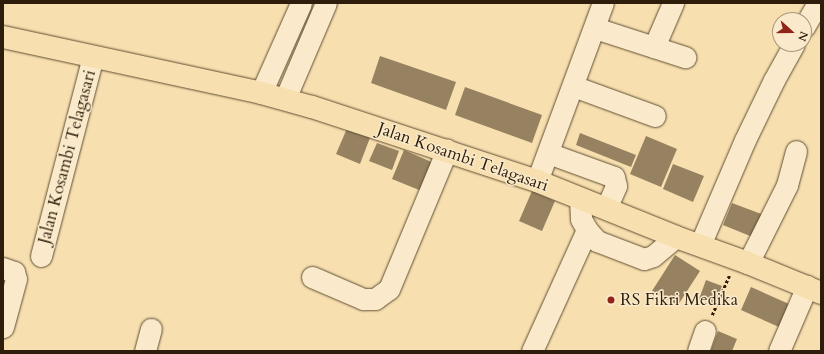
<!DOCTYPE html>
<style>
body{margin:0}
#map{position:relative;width:824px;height:354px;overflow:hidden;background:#f7dfaf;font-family:Cardo,serif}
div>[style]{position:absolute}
.building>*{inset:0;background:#968260}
.path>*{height:2.5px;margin-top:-1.25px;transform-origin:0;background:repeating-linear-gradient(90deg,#2d1d0a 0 3px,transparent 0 5px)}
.roads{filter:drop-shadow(0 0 1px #604e33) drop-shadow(0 0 1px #604e33)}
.minor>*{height:21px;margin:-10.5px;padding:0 10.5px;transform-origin:10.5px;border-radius:10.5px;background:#faeacb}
.major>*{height:22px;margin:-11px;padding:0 11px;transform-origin:11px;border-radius:11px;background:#f7dfaf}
.dots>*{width:11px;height:11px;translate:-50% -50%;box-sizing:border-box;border:2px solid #faeacb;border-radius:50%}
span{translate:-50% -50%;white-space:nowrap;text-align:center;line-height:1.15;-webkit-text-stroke:3px #faeacb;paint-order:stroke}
.street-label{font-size:17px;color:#2d1d0a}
.poi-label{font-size:17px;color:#2d1d0a}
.left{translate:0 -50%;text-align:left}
.frame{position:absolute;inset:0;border:4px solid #2d1d0a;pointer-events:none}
.north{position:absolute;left:772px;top:12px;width:40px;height:40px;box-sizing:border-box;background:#faeacb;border:1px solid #a8987e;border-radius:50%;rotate:111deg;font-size:11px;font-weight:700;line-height:16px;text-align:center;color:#2d1d0a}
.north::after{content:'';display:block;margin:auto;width:14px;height:18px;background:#8f2418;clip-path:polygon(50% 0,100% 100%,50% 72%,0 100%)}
</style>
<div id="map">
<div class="building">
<div style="clip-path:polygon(380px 56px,456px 82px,446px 110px,371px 83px)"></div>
<div style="clip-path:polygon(465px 87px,542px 115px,532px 143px,455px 115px)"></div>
<div style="clip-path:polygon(348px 126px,371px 135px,360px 164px,336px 154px)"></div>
<div style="clip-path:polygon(580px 133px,636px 155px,631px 167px,576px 145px)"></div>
<div style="clip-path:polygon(646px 136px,677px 149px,661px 187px,630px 174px)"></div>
<div style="clip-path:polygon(377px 143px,399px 151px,392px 170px,369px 161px)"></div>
<div style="clip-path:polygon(404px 150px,436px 164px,424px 192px,392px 179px)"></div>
<div style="clip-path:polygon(673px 164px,704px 176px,693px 202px,663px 189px)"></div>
<div style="clip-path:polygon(532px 191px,555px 201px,542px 231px,519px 221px)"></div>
<div style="clip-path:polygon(732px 203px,764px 215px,755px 238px,723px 225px)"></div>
<div style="clip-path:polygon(675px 255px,700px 271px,678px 305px,652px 291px)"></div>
<div style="clip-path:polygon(706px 280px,722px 286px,715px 305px,699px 299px)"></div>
<div style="clip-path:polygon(751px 287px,789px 304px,779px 327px,741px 310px)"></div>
<div style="clip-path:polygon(718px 331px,737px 339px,732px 351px,711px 350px)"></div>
</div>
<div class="path">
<div style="left:712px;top:315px;width:43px;rotate:-66.4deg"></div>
</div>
<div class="roads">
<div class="minor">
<div style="left:804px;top:27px;width:28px;rotate:-60deg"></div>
<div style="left:595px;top:28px;width:95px;rotate:17.9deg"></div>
<div style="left:654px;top:47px;width:48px;rotate:-66.6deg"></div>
<div style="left:573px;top:86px;width:87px;rotate:20.1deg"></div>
<div style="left:261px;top:93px;width:98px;rotate:-66deg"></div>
<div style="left:285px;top:99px;width:104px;rotate:-66.9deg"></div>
<div style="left:548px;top:153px;width:70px;rotate:20deg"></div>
<div style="left:614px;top:177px;width:9px;rotate:77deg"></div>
<div style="left:616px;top:186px;width:24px;rotate:114deg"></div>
<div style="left:537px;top:181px;width:190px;rotate:-69.7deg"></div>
<div style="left:580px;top:199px;width:20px;rotate:87deg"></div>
<div style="left:581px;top:219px;width:13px;rotate:61deg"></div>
<div style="left:587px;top:230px;width:15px;rotate:48deg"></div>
<div style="left:597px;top:241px;width:50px;rotate:21deg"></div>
<div style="left:644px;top:259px;width:9px;rotate:-18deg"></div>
<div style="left:653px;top:256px;width:30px;rotate:-40deg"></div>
<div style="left:700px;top:245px;width:114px;rotate:-66.8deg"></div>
<div style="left:745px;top:140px;width:67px;rotate:-64.2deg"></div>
<div style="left:774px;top:80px;width:41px;rotate:-60.9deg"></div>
<div style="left:41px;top:256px;width:206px;rotate:-75.4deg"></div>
<div style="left:748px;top:263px;width:87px;rotate:-63.4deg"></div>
<div style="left:787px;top:185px;width:35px;rotate:-75deg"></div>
<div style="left:3px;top:268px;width:12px;rotate:20deg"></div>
<div style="left:14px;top:272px;width:7px;rotate:74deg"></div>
<div style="left:16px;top:279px;width:50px;rotate:105.2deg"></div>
<div style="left:312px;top:277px;width:56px;rotate:23.3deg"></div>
<div style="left:363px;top:299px;width:12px"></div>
<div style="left:375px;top:299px;width:17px;rotate:-36deg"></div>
<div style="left:389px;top:289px;width:151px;rotate:-67.4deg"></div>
<div style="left:145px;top:351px;width:23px;rotate:-75deg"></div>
<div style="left:532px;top:351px;width:133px;rotate:-65.6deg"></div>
<div style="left:698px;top:351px;width:21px;rotate:-71deg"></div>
<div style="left:779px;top:351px;width:71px;rotate:-66.7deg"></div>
</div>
<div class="major">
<div style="left:3px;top:37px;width:264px;rotate:12.2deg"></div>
<div style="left:261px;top:93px;width:53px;rotate:15.4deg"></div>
<div style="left:312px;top:107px;width:237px;rotate:18.2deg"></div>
<div style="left:537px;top:181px;width:150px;rotate:21.9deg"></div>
<div style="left:676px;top:237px;width:77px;rotate:19.9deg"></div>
<div style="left:748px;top:263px;width:79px;rotate:22.3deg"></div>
</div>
</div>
<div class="dots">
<div style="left:611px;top:300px;background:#8f2418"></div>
</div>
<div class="street-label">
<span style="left:67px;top:157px;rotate:-75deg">Jalan Kosambi Telagasari</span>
<span style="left:463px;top:157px;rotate:19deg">Jalan Kosambi Telagasari</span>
</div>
<div class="poi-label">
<span class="left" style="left:620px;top:300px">RS Fikri Medika</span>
</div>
<div class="frame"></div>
<div class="north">N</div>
</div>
